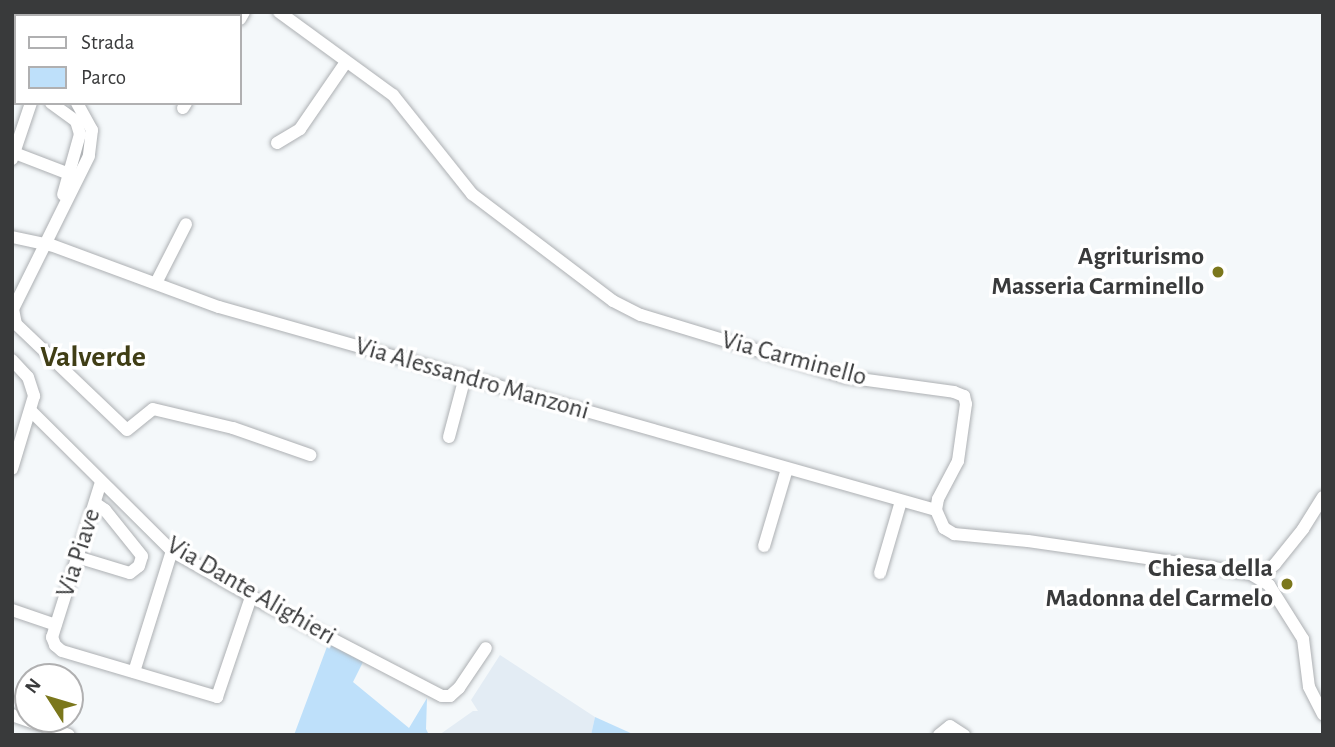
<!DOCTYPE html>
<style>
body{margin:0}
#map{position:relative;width:1335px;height:747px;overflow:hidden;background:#f4f8fa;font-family:"Alegreya Sans",sans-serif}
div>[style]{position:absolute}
.built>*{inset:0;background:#e3ecf4}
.green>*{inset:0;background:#bee0fa}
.roads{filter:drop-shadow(0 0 2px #adb0b3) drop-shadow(0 0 2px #adb0b3)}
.minor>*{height:12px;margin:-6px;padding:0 6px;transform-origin:6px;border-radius:6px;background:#fff}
.dots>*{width:19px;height:19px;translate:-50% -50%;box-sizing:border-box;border:4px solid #fff;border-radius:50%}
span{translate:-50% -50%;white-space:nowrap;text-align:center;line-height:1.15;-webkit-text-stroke:7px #fff;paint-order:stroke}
.poi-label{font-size:26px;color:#393a3b;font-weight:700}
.right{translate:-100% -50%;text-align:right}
.street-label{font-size:26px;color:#393a3b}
.quarter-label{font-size:30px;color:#403e15;font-weight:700}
.frame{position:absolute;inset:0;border:14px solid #393a3b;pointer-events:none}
.legend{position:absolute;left:14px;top:14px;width:228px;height:91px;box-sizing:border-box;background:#fff;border:2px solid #b0b0b1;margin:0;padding:9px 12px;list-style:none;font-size:21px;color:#393a3b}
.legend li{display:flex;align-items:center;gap:14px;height:35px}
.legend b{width:35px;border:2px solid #b0b0b1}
.north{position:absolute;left:14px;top:663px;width:70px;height:70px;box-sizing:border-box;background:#fff;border:2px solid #b0b0b1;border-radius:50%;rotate:307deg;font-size:19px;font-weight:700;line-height:28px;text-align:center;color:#393a3b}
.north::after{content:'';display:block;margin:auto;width:24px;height:32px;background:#7b771c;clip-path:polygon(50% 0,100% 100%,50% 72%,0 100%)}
</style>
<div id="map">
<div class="built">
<div style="clip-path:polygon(500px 655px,595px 717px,591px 735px,439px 735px,473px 711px,478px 711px,471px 700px)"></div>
</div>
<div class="green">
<div style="clip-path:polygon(328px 644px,363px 662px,353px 682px,409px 728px,427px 698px,426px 729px,429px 735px,294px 735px)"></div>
<div style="clip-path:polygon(595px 717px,635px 735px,591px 735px)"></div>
</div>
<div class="roads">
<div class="minor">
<div style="left:279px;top:12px;width:141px;rotate:36.1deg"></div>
<div style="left:393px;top:95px;width:127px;rotate:51.4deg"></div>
<div style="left:472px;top:194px;width:177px;rotate:37.2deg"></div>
<div style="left:613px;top:301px;width:31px;rotate:27deg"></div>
<div style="left:641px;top:315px;width:213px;rotate:16.9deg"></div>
<div style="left:845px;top:377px;width:110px;rotate:7.8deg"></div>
<div style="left:954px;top:392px;width:11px;rotate:22deg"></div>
<div style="left:964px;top:396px;width:8px;rotate:76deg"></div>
<div style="left:966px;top:404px;width:58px;rotate:98deg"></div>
<div style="left:958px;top:461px;width:43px;rotate:117.8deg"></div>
<div style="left:938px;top:499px;width:11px;rotate:100deg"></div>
<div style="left:936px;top:510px;width:20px;rotate:66deg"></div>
<div style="left:944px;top:528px;width:12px;rotate:31deg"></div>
<div style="left:954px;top:534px;width:74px;rotate:5.4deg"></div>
<div style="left:1028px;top:541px;width:176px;rotate:8.2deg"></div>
<div style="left:1202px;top:566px;width:50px;rotate:9.3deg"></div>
<div style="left:1251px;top:574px;width:21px;rotate:31deg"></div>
<div style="left:1269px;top:585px;width:64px;rotate:57.8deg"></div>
<div style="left:1303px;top:639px;width:48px;rotate:82.9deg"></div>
<div style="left:1309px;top:687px;width:31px;rotate:63deg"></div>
<div style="left:96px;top:16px;width:4px;rotate:-63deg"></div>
<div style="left:240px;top:19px;width:8px;rotate:-60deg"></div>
<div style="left:12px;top:84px;width:4px;rotate:27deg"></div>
<div style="left:51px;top:103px;width:31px;rotate:36deg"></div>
<div style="left:76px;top:121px;width:14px;rotate:73deg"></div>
<div style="left:80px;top:134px;width:63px;rotate:105.6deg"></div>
<div style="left:77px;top:103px;width:31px;rotate:61deg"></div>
<div style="left:92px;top:130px;width:26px;rotate:97deg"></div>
<div style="left:89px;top:156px;width:171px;rotate:116.4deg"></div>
<div style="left:13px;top:309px;width:15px;rotate:79deg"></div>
<div style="left:16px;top:324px;width:153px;rotate:43.7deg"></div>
<div style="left:127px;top:430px;width:33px;rotate:-39deg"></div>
<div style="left:153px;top:409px;width:82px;rotate:13.4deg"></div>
<div style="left:233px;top:428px;width:82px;rotate:19.3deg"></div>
<div style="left:183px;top:108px;width:6px;rotate:-59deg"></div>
<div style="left:277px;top:143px;width:27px;rotate:-31deg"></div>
<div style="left:300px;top:129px;width:81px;rotate:-55.5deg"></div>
<div style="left:12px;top:152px;width:61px;rotate:21.1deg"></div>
<div style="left:12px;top:159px;width:59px;rotate:-71.3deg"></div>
<div style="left:12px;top:237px;width:40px;rotate:12deg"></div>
<div style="left:51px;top:245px;width:179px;rotate:20.3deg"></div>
<div style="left:219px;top:307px;width:745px;rotate:15.81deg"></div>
<div style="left:156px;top:283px;width:66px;rotate:-63deg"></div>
<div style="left:12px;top:360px;width:23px;rotate:47deg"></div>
<div style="left:28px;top:377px;width:20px;rotate:72deg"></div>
<div style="left:34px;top:396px;width:76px;rotate:106.8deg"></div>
<div style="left:31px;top:411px;width:199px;rotate:44.8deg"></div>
<div style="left:172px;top:551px;width:107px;rotate:29.7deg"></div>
<div style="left:265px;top:604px;width:199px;rotate:27.5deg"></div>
<div style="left:442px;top:696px;width:8px"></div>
<div style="left:450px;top:696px;width:12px;rotate:-42deg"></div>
<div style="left:459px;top:688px;width:48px;rotate:-56deg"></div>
<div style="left:449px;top:437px;width:62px;rotate:-75.1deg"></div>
<div style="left:101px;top:482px;width:163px;rotate:107.5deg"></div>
<div style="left:52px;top:637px;width:9px;rotate:69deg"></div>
<div style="left:55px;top:645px;width:9px;rotate:41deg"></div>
<div style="left:62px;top:651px;width:162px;rotate:16.5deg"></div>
<div style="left:217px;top:697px;width:106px;rotate:-71.2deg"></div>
<div style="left:764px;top:546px;width:80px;rotate:-73.4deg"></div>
<div style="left:77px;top:557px;width:55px;rotate:16.8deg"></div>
<div style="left:130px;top:573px;width:11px;rotate:-38deg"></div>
<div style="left:139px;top:566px;width:10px;rotate:-73deg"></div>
<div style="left:142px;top:556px;width:59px;rotate:-128.8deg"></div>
<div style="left:105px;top:510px;width:12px;rotate:-145deg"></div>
<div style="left:880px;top:573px;width:75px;rotate:-73.7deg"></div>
<div style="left:1259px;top:578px;width:21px;rotate:-41deg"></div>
<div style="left:1275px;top:564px;width:45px;rotate:-51.3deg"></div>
<div style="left:1303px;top:529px;width:38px;rotate:-58deg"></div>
<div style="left:12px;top:610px;width:46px;rotate:18.8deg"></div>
<div style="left:134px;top:672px;width:127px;rotate:-72.6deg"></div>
<div style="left:12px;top:715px;width:60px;rotate:19.3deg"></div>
<div style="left:939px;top:735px;width:14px;rotate:-39deg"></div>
<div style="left:950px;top:726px;width:17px;rotate:33deg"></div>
</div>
</div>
<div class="dots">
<div style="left:1218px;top:272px;background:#7b771c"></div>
<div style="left:1287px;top:584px;background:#7b771c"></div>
</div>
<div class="poi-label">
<span class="right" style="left:1204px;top:272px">Agriturismo<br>Masseria Carminello</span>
<span class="right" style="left:1273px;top:584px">Chiesa della<br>Madonna del Carmelo</span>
</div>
<div class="street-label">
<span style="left:794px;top:359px;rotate:15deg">Via Carminello</span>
<span style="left:472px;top:379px;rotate:16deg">Via Alessandro Manzoni</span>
<span style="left:79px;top:553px;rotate:-72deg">Via Piave</span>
<span style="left:251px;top:591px;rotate:30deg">Via Dante Alighieri</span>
</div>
<div class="quarter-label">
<span style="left:93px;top:357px">Valverde</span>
</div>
<div class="frame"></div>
<ul class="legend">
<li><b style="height:9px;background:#fff"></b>Strada</li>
<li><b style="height:19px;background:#bee0fa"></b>Parco</li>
</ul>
<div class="north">N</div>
</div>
